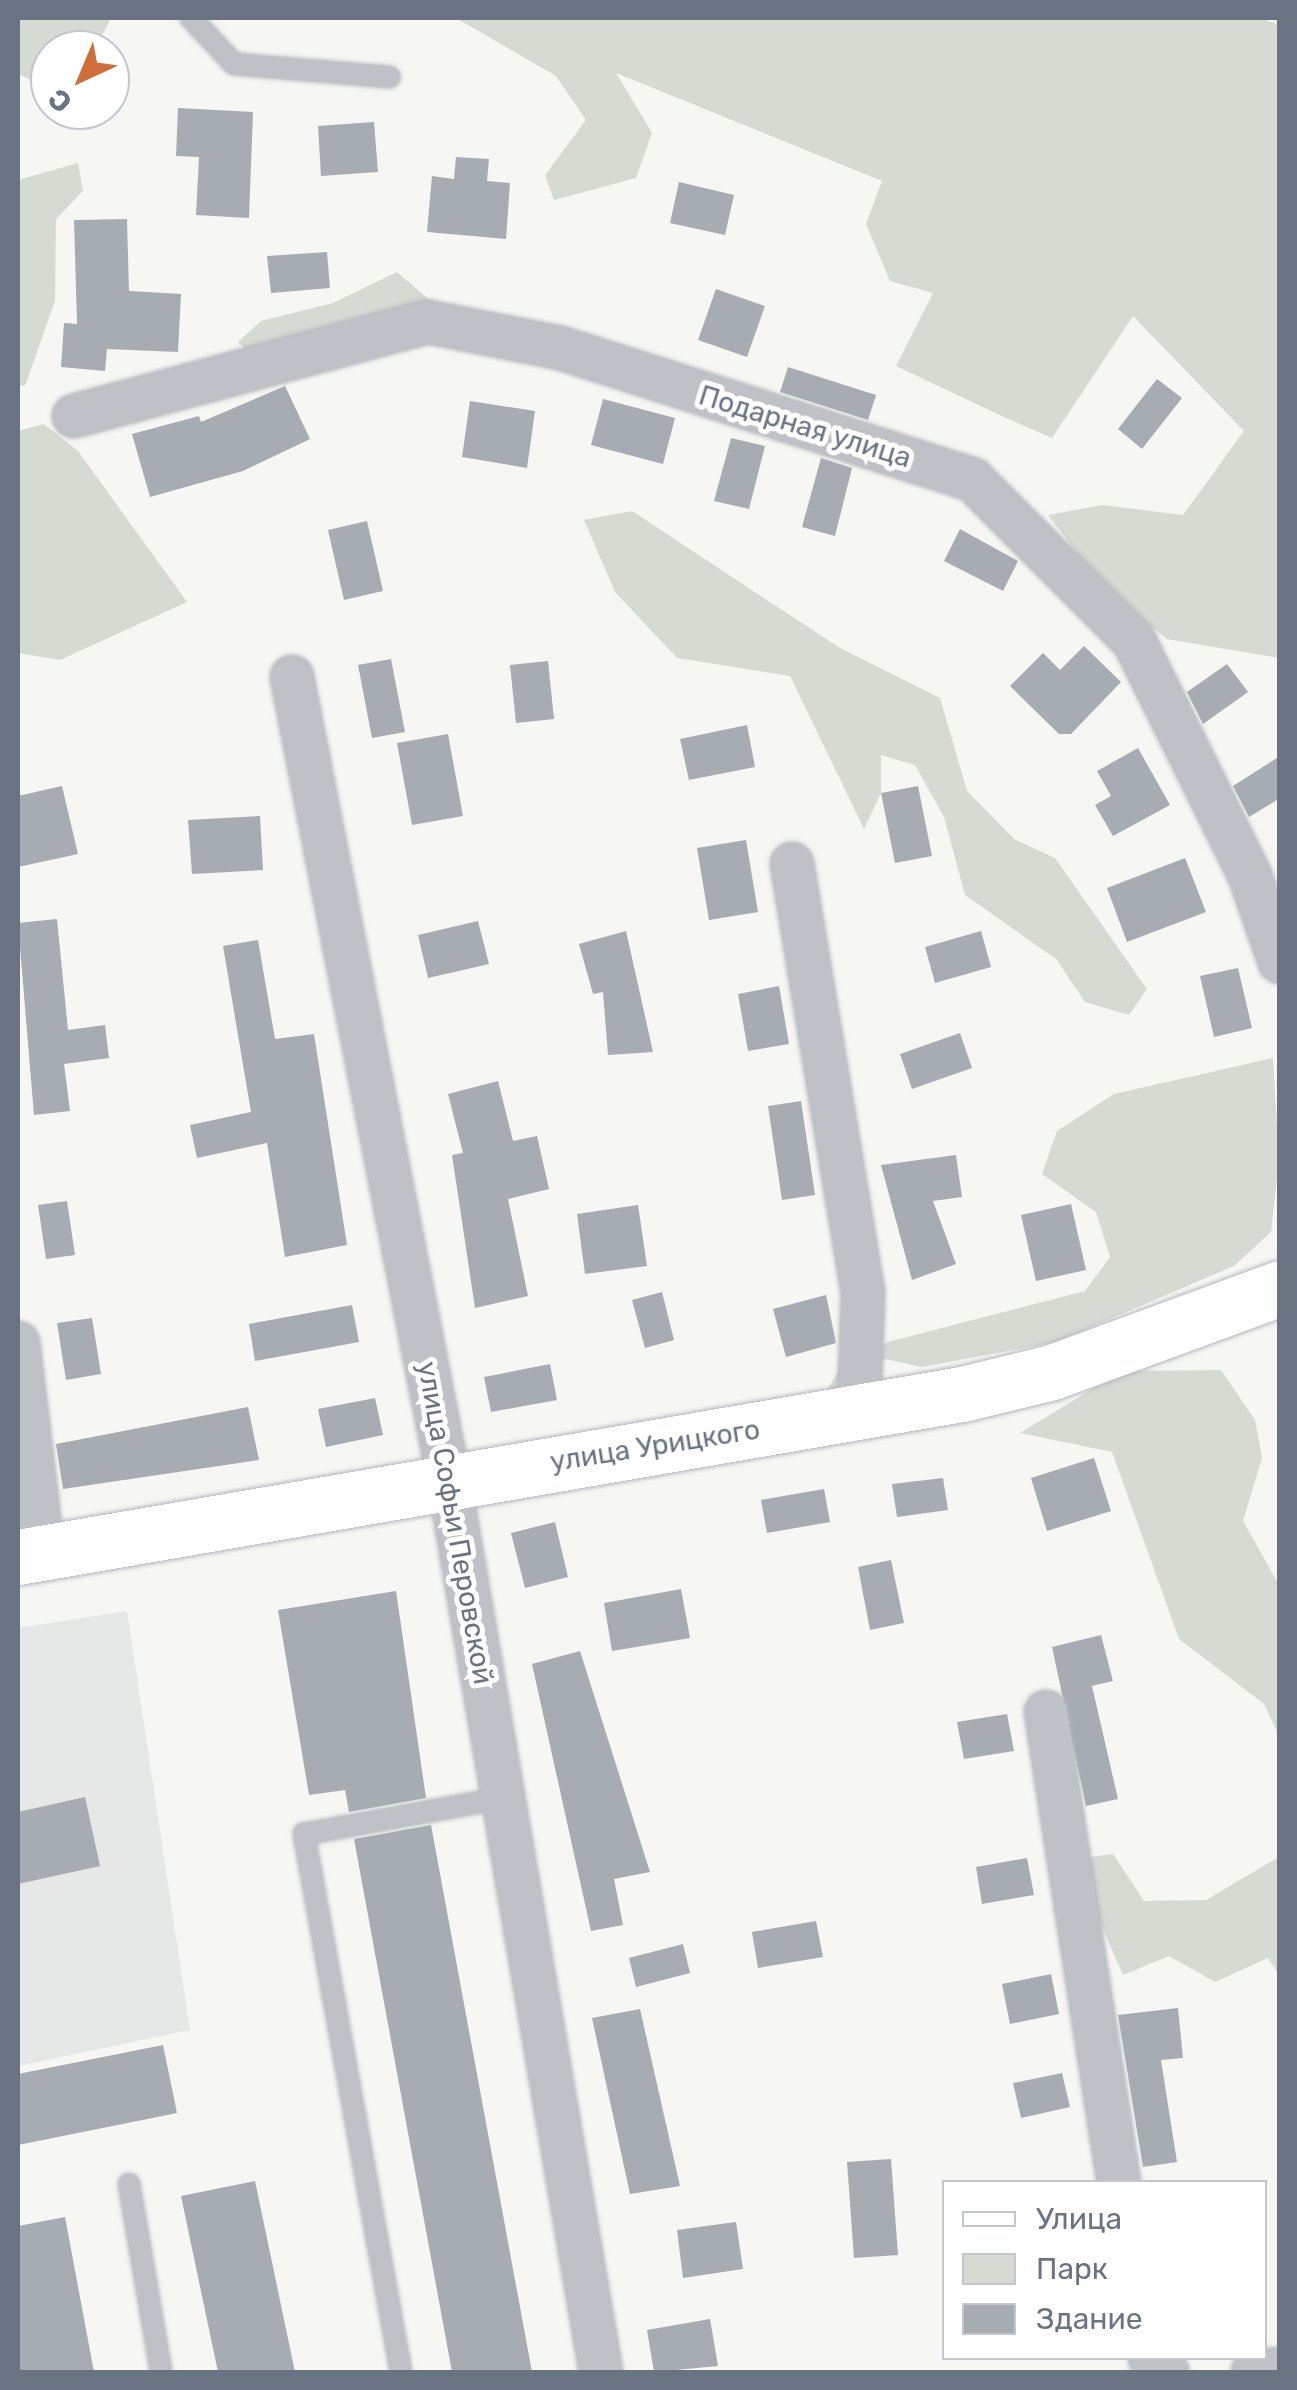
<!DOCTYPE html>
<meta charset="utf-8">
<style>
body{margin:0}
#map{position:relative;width:1297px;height:2390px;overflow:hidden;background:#f6f6f3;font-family:Rubik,sans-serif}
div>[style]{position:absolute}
.built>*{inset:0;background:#e6e8e7}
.green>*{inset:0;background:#d5dad3}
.building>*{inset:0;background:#a7acb3}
.roads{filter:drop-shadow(0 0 2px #b3b6bb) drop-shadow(0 0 2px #b3b6bb)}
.service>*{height:20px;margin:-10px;padding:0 10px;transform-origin:10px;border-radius:10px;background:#bec1c5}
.minor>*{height:42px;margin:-21px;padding:0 21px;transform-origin:21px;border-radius:21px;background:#bec1c5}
.secondary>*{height:55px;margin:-27.5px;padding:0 27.5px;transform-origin:27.5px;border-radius:27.5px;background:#fff}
span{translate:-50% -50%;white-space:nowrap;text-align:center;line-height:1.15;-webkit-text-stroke:10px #fff;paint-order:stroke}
.street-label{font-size:28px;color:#697381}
.frame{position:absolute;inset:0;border:20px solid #697381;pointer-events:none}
.legend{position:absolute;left:942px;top:2180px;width:325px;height:180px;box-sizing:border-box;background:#fff;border:2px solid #c3c7cd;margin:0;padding:12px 18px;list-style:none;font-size:30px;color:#697381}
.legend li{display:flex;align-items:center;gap:20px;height:50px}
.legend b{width:50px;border:2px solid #c3c7cd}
.north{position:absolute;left:30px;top:30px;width:100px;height:100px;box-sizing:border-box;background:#fff;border:2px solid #c3c7cd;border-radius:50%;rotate:224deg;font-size:28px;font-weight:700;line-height:40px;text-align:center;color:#697381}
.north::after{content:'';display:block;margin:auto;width:35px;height:45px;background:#cf6d3b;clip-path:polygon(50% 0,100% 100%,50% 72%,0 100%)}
</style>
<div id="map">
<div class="built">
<div style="clip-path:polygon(127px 1611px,190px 2030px,18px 2066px,18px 1628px)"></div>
</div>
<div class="green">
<div style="clip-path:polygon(18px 18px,111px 18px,94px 50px,50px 50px,50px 89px,18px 74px)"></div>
<div style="clip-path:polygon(456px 18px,1261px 18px,1279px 25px,1279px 658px,1167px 639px,1106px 591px,1048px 515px,1103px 505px,1183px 515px,1244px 431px,1133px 316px,1052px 438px,1006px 418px,896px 366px,933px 293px,890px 281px,866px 224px,882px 181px,616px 73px,652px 133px,636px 178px,554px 200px,545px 175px,586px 120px,556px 76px)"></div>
<div style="clip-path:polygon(78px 163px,83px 191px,56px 219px,55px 301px,25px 386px,18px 385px,18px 180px)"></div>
<div style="clip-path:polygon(397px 272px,433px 303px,252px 355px,238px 342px,261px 321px,333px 303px)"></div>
<div style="clip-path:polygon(44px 424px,78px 451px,187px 602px,60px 660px,18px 653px,18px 431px)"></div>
<div style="clip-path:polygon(632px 511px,840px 648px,940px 698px,967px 791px,1014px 839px,1055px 858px,1147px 989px,1129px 1015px,1085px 1002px,1056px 959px,965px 895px,944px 817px,915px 765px,881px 755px,881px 793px,864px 829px,790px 676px,677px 658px,615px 592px,584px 520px)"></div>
<div style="clip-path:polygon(1273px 1058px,1279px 1161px,1271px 1232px,1234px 1266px,1056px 1342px,922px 1367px,885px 1359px,845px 1392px,826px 1392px,842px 1365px,888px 1342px,1085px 1291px,1110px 1257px,1096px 1212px,1042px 1174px,1057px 1131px,1114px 1094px)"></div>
<div style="clip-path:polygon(1221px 1370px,1255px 1420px,1262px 1458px,1243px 1521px,1279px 1585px,1279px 1736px,1264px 1704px,1179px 1639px,1112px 1452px,1020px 1433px,1122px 1371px)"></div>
<div style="clip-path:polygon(1113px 1854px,1144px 1901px,1206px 1900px,1279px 1857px,1279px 1975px,1268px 1958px,1215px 1982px,1169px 1956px,1123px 1975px,1097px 1915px,1090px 1857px)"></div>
</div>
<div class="building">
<div style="clip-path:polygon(178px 108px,253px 112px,249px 218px,196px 215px,199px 157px,176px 156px)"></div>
<div style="clip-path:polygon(374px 122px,378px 172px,321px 176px,318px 126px)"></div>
<div style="clip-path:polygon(456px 157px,489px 159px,487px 181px,510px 183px,506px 239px,427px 232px,432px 176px,454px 179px)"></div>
<div style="clip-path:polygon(679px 182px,734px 195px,725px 235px,670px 223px)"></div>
<div style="clip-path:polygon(127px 219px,129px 291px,181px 294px,178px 352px,107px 349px,105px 371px,61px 367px,64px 323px,77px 324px,74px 220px)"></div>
<div style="clip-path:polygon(327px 252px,330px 288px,271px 293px,267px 256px)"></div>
<div style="clip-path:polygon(716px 289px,765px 306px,747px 357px,698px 340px)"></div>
<div style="clip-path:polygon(788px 367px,876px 395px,868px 420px,780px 392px)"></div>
<div style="clip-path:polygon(1157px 379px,1182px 398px,1142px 449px,1118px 429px)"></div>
<div style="clip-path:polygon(285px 386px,310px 439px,243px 471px,150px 497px,132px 434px,199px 416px,201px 422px)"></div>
<div style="clip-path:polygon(603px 399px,675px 418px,663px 464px,591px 445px)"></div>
<div style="clip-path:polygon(470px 401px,535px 411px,527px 468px,462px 457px)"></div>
<div style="clip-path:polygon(731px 438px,765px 446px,749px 509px,714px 501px)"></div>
<div style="clip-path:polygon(821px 458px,852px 468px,835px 536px,802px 527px)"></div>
<div style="clip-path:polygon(367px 521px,383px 591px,344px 600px,328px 530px)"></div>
<div style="clip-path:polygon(960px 529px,1018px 561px,1003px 591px,944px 561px)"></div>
<div style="clip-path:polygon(1084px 646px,1121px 682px,1071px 734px,1059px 734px,1010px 686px,1043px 653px,1060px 670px)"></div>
<div style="clip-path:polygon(391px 659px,405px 732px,372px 738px,358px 665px)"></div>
<div style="clip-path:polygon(548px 661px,554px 719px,516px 723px,510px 665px)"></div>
<div style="clip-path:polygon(1227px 664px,1248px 692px,1203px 724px,1187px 692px)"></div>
<div style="clip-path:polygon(747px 725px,755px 767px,689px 780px,680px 739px)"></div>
<div style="clip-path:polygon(448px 734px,463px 816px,412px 825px,397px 743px)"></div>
<div style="clip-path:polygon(1138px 748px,1170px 805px,1113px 836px,1095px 805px,1111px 796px,1097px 771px)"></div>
<div style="clip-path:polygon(1280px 756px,1280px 798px,1249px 817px,1233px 786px)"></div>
<div style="clip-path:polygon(62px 786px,78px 854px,18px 867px,18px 796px)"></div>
<div style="clip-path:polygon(918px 786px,932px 856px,895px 863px,881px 793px)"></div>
<div style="clip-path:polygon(260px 816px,263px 870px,192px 874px,188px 820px)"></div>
<div style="clip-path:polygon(746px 840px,758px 912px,709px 920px,697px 848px)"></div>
<div style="clip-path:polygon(1185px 858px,1206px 912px,1127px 942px,1107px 888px)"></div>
<div style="clip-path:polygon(57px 919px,68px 1030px,105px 1025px,109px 1058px,64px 1064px,70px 1111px,34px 1115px,18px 923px)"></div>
<div style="clip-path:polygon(478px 921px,489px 964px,428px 978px,418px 935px)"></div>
<div style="clip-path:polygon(626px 931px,653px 1052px,608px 1055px,603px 992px,593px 994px,579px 944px)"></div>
<div style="clip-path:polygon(981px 931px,991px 967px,935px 983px,925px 947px)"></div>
<div style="clip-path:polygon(258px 940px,275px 1039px,314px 1034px,347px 1245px,285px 1257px,267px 1143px,197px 1158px,190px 1125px,251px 1112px,223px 946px)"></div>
<div style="clip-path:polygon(1238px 968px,1252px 1028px,1214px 1037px,1200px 976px)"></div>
<div style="clip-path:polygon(779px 986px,789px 1044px,748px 1051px,738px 994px)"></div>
<div style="clip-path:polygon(960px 1033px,972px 1068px,912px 1089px,900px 1054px)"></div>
<div style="clip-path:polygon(498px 1081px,513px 1141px,537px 1136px,549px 1189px,508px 1199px,528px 1296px,475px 1308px,452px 1155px,463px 1153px,448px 1094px)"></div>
<div style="clip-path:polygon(801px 1101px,815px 1195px,782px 1200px,768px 1106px)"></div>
<div style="clip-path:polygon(956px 1155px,962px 1197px,933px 1201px,956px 1264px,912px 1280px,881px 1165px)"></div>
<div style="clip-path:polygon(67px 1201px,75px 1255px,46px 1259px,38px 1205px)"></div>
<div style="clip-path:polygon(1071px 1204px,1086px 1270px,1036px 1281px,1021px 1215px)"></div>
<div style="clip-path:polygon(638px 1205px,647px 1266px,585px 1274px,577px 1214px)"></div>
<div style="clip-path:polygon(662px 1292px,674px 1340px,645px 1348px,632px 1300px)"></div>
<div style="clip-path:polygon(826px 1295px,836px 1343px,786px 1357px,773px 1309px)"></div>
<div style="clip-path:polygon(352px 1305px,359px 1342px,255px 1361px,249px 1324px)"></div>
<div style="clip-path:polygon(92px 1318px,101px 1374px,66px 1380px,57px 1323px)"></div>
<div style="clip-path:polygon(550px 1364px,557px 1400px,491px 1412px,484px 1377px)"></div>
<div style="clip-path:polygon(375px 1398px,383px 1435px,326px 1447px,318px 1409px)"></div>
<div style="clip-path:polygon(248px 1407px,259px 1460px,63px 1489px,56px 1444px)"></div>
<div style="clip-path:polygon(1094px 1458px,1111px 1511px,1047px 1531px,1031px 1478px)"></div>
<div style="clip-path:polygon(943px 1478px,948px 1510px,897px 1517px,892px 1484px)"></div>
<div style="clip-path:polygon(824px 1489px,830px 1522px,767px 1533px,761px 1500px)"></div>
<div style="clip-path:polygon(555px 1522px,568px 1577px,525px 1588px,511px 1533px)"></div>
<div style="clip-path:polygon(891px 1560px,904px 1623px,870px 1630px,858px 1567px)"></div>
<div style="clip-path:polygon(681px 1589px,690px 1638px,612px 1651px,604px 1603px)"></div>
<div style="clip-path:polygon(396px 1591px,426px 1798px,349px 1812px,345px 1790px,309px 1795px,278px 1610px)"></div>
<div style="clip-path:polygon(1101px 1635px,1113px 1681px,1092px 1686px,1118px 1799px,1086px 1806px,1052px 1647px)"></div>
<div style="clip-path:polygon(580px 1651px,650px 1872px,614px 1879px,623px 1925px,591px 1931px,532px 1664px)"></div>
<div style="clip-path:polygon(1007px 1714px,1014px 1751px,964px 1759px,957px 1722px)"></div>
<div style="clip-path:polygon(85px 1797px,100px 1866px,18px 1884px,18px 1812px)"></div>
<div style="clip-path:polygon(431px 1825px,532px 2372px,452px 2372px,354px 1839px)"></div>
<div style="clip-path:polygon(1027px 1858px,1034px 1895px,982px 1904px,976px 1867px)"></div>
<div style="clip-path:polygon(816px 1921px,823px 1957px,758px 1968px,752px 1932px)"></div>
<div style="clip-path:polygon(683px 1944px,690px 1973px,636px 1987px,629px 1958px)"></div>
<div style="clip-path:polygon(1051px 1974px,1059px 2014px,1010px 2024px,1002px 1984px)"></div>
<div style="clip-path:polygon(1178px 2008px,1183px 2058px,1161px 2060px,1177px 2162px,1143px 2167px,1118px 2015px)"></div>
<div style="clip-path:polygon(640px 2009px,680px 2186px,630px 2194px,592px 2018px)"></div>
<div style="clip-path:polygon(163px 2045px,177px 2113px,18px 2145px,18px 2074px)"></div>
<div style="clip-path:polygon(1062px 2073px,1070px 2107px,1021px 2118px,1013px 2083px)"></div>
<div style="clip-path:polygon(891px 2159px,898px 2255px,854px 2258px,847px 2162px)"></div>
<div style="clip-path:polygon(255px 2181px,295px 2372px,218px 2372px,181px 2196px)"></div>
<div style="clip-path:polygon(65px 2217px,94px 2372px,18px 2372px,18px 2226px)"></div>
<div style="clip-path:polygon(736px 2222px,743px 2269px,683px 2278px,677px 2230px)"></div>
<div style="clip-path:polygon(710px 2319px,718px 2366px,654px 2372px,647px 2330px)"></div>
</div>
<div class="roads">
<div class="service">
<div style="left:191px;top:18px;width:63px;rotate:46.9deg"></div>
<div style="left:234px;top:64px;width:156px;rotate:4.8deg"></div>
<div style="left:129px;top:2184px;width:191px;rotate:80.3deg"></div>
<div style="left:401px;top:2372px;width:547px;rotate:-100.22deg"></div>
<div style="left:304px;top:1834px;width:202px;rotate:-10.3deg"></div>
</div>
<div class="minor">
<div style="left:74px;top:416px;width:366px;rotate:-14.9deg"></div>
<div style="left:428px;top:322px;width:135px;rotate:11.1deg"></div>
<div style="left:560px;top:348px;width:434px;rotate:17.7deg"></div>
<div style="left:973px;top:480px;width:228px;rotate:45deg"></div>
<div style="left:1134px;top:641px;width:262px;rotate:63.7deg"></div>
<div style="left:1250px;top:876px;width:91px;rotate:70.8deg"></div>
<div style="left:292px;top:677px;width:818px;rotate:78.94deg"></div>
<div style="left:449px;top:1480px;width:905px;rotate:80.33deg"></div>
<div style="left:792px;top:864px;width:433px;rotate:80.6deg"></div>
<div style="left:863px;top:1291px;width:122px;rotate:91.9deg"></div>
<div style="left:18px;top:1343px;width:211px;rotate:83.2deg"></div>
<div style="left:1046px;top:1712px;width:476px;rotate:81.2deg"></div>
<div style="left:1150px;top:2358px;width:22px;rotate:39deg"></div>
<div style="left:1253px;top:2372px;width:27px;rotate:-6deg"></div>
</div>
<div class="secondary">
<div style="left:18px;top:1557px;width:958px;rotate:-9.8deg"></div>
<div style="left:962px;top:1394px;width:93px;rotate:-13.7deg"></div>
<div style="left:1052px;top:1372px;width:243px;rotate:-20.2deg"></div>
</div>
</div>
<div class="street-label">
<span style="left:805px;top:427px;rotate:17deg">Подарная улица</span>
<span style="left:655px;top:1446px;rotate:-9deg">улица Урицкого</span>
<span style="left:455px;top:1523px;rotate:80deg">улица Софьи Перовской</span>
</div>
<div class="frame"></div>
<ul class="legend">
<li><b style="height:12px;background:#fff"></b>Улица</li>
<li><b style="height:28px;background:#d5dad3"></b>Парк</li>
<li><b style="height:28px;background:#a7acb3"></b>Здание</li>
</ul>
<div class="north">С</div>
</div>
